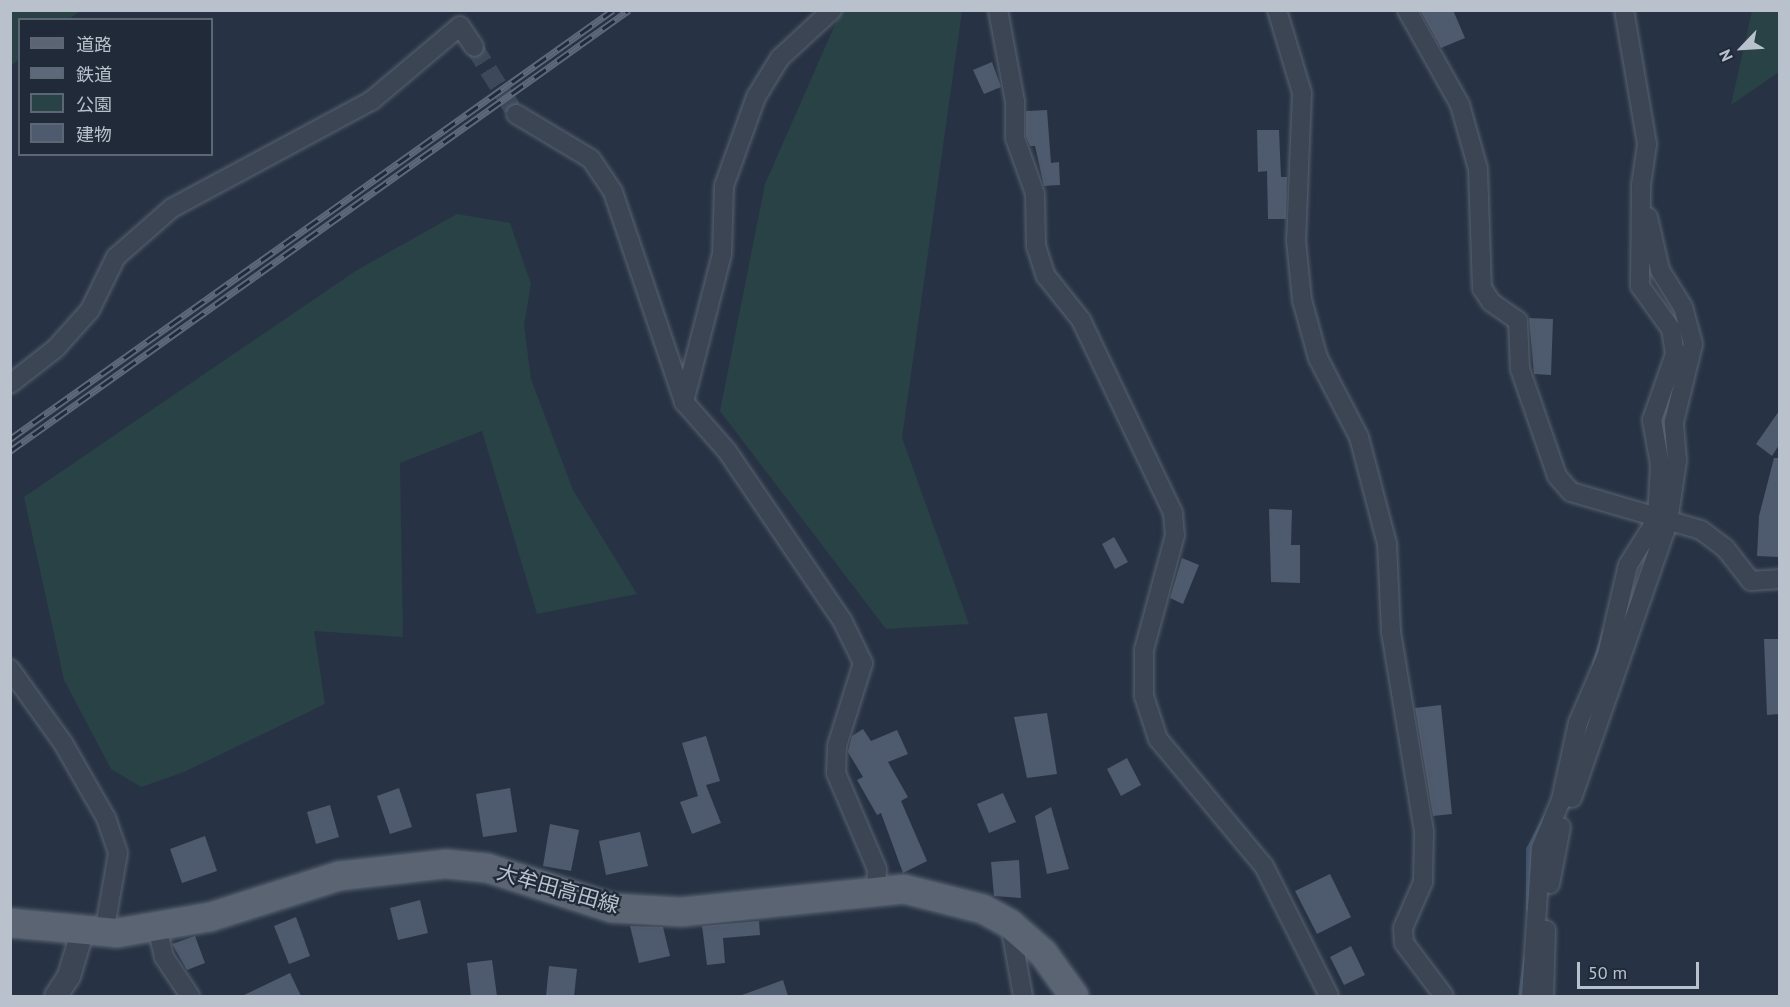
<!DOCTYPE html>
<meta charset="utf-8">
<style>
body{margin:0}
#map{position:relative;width:1790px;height:1007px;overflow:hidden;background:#273344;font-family:"PT Sans","Noto Sans JP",sans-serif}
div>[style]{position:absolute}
.green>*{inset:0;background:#294245}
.stream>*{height:4.5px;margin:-2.25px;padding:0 2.25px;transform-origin:2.25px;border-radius:2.25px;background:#3d516d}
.building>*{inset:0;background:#4e5a6d}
.minor-tunnel>*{height:18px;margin-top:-9px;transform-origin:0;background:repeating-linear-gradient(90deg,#3d4859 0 18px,transparent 0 27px)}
.roads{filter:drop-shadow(0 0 2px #5a6371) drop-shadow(0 0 2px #5a6371)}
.minor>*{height:18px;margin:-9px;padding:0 9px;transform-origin:9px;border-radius:9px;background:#3b4553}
.tertiary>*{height:22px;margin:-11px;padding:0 11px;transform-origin:11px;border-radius:11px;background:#3b4553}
.primary>*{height:28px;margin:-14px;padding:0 14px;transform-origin:14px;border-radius:14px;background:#5a6473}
.rail>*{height:7px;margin-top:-3.5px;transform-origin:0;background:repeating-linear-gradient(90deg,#202a39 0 14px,#5d697a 0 28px);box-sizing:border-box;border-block:2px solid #5d697a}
span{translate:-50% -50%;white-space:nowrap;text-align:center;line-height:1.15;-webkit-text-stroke:4.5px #202a39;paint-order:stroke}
.street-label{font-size:21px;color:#b9c1cd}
.frame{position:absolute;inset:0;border:12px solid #b9c1cd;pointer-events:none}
.legend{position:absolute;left:18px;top:18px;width:195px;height:138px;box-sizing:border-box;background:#202a39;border:2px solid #5d6674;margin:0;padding:8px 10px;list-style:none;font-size:18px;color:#b9c1cd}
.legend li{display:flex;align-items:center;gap:12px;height:30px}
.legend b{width:30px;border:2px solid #5d6674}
.north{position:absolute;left:1712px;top:18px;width:60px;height:60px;-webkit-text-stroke:4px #202a39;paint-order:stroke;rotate:245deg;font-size:16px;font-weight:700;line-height:24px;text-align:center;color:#b9c1cd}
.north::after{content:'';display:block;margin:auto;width:21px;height:27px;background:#b9c1cd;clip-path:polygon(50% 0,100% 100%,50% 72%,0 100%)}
.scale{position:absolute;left:1577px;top:962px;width:122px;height:27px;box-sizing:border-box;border:3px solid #b9c1cd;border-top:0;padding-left:8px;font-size:18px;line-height:21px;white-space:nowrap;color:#b9c1cd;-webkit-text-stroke:4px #202a39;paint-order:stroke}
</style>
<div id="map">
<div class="green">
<div style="clip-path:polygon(11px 10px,80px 10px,80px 11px,69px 19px,20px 20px,19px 59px,11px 66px)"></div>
<div style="clip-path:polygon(841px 11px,962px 11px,902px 438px,969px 624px,886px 629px,720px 411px,765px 184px)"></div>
<div style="clip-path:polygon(1752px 11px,1779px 11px,1779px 72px,1731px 105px)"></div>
<div style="clip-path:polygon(457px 214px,510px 223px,531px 284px,524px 325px,531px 379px,573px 490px,637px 594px,537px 614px,482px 431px,400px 463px,403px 637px,314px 631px,325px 704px,184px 772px,141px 787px,111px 769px,64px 680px,24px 497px,357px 270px)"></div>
</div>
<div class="stream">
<div style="left:1594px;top:664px;width:34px;rotate:-73deg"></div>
<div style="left:1528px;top:909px;width:60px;rotate:-90deg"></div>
<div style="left:1528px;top:849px;width:36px;rotate:-62deg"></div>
<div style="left:1520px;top:996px;width:37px;rotate:-82deg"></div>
</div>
<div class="building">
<div style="clip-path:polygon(1420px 10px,1453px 10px,1465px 38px,1441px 48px)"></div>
<div style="clip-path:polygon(992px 62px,1001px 87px,984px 94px,973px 70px)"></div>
<div style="clip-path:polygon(1047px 110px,1051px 163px,1059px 162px,1060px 185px,1044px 186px,1035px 146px,1030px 146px,1026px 136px,1026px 111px)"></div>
<div style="clip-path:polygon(1257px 130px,1279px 130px,1281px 177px,1287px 177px,1286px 219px,1268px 219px,1267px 171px,1258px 172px)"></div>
<div style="clip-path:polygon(1529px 318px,1553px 319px,1551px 375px,1534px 374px)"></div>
<div style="clip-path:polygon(1779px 411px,1779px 445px,1772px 456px,1756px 444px)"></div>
<div style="clip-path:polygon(1774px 458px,1779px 458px,1779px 557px,1757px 556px,1759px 516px)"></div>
<div style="clip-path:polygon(1269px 509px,1292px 510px,1291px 545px,1300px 545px,1300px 583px,1271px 582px)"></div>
<div style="clip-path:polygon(1114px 537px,1128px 562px,1115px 569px,1102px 544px)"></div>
<div style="clip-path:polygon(1182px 558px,1199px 565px,1183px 604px,1170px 598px)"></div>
<div style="clip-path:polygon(1764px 639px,1779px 639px,1779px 714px,1767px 715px)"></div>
<div style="clip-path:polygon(1441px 705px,1452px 814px,1433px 816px,1415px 708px)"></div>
<div style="clip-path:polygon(1047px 713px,1057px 774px,1027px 778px,1014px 717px)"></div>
<div style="clip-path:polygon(863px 729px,871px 741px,897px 730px,908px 754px,888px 762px,908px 797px,901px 801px,927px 861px,903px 873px,881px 813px,877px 815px,857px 780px,863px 777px,848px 752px,852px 736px)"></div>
<div style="clip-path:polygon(706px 736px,720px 781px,706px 785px,721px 823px,692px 834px,680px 802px,698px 796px,682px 743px)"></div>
<div style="clip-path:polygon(1127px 758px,1141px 785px,1121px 796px,1107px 769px)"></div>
<div style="clip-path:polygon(399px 788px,412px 827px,390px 834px,377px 796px)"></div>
<div style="clip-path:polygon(510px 788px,517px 832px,483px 837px,476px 794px)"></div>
<div style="clip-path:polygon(1003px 793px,1016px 822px,989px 833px,977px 804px)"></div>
<div style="clip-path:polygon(330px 805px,339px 837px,316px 844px,307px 812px)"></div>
<div style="clip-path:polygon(1051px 807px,1069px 869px,1047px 874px,1035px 816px)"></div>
<div style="clip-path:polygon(550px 824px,579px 830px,571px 871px,543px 866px)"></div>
<div style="clip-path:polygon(640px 832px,648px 866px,606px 875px,599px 841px)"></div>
<div style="clip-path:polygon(205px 836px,217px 871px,182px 883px,170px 849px)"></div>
<div style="clip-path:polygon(1019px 860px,1021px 898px,994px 896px,991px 862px)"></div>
<div style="clip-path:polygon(1330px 874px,1351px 917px,1317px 934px,1295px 891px)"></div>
<div style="clip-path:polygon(420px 900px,428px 933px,398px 940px,390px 908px)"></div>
<div style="clip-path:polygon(296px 917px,310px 956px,289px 964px,274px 926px)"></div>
<div style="clip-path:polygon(759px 921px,760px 935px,723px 938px,725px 963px,707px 965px,702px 926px)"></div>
<div style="clip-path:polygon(630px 926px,663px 927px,670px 956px,639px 963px)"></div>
<div style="clip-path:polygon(195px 936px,205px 963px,187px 970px,172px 944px)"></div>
<div style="clip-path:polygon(1351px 946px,1365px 975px,1344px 985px,1330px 957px)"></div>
<div style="clip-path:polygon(492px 960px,497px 996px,471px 996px,467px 963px)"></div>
<div style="clip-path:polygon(549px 966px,577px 969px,574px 996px,546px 996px)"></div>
<div style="clip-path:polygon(290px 973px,301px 996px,242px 996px)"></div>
<div style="clip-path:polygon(783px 980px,788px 996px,742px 996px,742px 995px)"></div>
</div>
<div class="minor-tunnel">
<div style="left:474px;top:47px;width:79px;rotate:57.9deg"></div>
</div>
<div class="roads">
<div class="minor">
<div style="left:998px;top:10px;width:94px;rotate:79.5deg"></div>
<div style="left:1015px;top:102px;width:36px;rotate:90deg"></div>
<div style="left:1015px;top:138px;width:59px;rotate:70.3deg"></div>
<div style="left:1035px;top:194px;width:52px;rotate:88.9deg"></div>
<div style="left:1036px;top:246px;width:32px;rotate:72deg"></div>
<div style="left:1046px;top:276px;width:56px;rotate:51.5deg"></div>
<div style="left:1081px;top:320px;width:214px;rotate:64.5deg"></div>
<div style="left:1173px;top:513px;width:22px;rotate:85deg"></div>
<div style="left:1175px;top:535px;width:119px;rotate:105.1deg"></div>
<div style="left:1144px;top:650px;width:46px;rotate:90deg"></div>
<div style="left:1144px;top:696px;width:45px;rotate:72deg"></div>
<div style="left:1158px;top:739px;width:165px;rotate:50.2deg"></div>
<div style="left:1264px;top:866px;width:145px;rotate:63.4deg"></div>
<div style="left:1277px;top:10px;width:87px;rotate:73.2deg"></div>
<div style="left:1302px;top:93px;width:147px;rotate:92.3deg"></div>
<div style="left:1296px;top:240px;width:60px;rotate:84.3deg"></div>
<div style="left:1302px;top:300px;width:60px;rotate:74.6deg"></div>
<div style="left:1318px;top:358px;width:89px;rotate:62.6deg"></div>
<div style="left:1359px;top:437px;width:111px;rotate:75.3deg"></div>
<div style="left:1387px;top:544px;width:88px;rotate:87.4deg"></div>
<div style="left:1391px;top:632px;width:202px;rotate:80.6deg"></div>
<div style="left:1424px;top:831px;width:51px;rotate:91.1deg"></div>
<div style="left:1423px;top:882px;width:50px;rotate:113.5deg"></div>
<div style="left:1403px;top:928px;width:15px;rotate:86deg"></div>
<div style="left:1404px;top:943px;width:66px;rotate:53deg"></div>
<div style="left:1407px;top:10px;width:109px;rotate:60.8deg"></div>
<div style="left:1460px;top:105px;width:66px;rotate:74.3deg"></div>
<div style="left:1478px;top:169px;width:119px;rotate:88.1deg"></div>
<div style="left:1482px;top:288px;width:17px;rotate:57deg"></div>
<div style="left:1491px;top:302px;width:33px;rotate:35deg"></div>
<div style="left:1518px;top:321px;width:48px;rotate:87.6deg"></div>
<div style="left:1520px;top:369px;width:113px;rotate:70.9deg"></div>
<div style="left:1557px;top:476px;width:21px;rotate:49deg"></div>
<div style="left:1571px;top:492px;width:135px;rotate:16.3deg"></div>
<div style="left:1701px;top:530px;width:30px;rotate:37deg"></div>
<div style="left:1725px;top:548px;width:42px;rotate:51.8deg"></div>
<div style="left:1751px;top:581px;width:29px;rotate:-4deg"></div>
<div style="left:516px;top:114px;width:87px;rotate:31deg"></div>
<div style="left:591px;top:159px;width:40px;rotate:56deg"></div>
<div style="left:613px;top:192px;width:222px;rotate:71.3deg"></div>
<div style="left:684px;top:402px;width:65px;rotate:48.7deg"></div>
<div style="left:727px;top:451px;width:204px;rotate:55.8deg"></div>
<div style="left:842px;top:620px;width:48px;rotate:64deg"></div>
<div style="left:863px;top:663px;width:87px;rotate:107.4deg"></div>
<div style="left:837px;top:746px;width:27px;rotate:92deg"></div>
<div style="left:836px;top:773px;width:104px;rotate:66.9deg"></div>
<div style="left:877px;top:869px;width:19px;rotate:93deg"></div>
<div style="left:10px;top:384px;width:58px;rotate:-38deg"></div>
<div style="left:56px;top:348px;width:51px;rotate:-48.2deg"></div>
<div style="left:90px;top:310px;width:59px;rotate:-63.9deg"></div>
<div style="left:116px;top:257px;width:74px;rotate:-41.2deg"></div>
<div style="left:172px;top:208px;width:226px;rotate:-28.3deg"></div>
<div style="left:371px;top:101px;width:116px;rotate:-40.1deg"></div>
<div style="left:460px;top:26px;width:25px;rotate:56deg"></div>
<div style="left:684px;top:402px;width:153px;rotate:-75.6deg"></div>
<div style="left:722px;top:254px;width:68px;rotate:-88.3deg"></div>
<div style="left:724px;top:186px;width:95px;rotate:-70.2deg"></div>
<div style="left:756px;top:97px;width:46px;rotate:-58.4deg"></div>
<div style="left:780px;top:58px;width:71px;rotate:-42.7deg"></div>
<div style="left:10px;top:669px;width:91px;rotate:54.4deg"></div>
<div style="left:63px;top:743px;width:86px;rotate:60.2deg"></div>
<div style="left:106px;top:818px;width:37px;rotate:71deg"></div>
<div style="left:118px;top:853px;width:81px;rotate:99.9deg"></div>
<div style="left:1572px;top:798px;width:292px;rotate:-70.8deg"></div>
<div style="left:1668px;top:522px;width:63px;rotate:-81.7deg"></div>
<div style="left:1677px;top:460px;width:38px;rotate:-95deg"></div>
<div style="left:1674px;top:422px;width:80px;rotate:-76.3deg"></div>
<div style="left:1693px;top:344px;width:38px;rotate:-105deg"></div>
<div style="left:1683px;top:307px;width:44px;rotate:-121.9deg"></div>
<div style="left:1660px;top:270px;width:54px;rotate:-102.8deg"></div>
<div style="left:1550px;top:884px;width:58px;rotate:-79.1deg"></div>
<div style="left:1010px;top:924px;width:73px;rotate:79.8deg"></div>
<div style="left:157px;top:927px;width:31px;rotate:77deg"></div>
<div style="left:164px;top:957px;width:47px;rotate:56.3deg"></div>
<div style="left:1531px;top:996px;width:148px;rotate:-86.1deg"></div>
<div style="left:1541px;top:848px;width:52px;rotate:-67.4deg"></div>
<div style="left:1561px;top:800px;width:79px;rotate:-77.6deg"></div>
<div style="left:1578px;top:723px;width:74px;rotate:-66.9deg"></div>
<div style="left:1607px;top:655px;width:92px;rotate:-76.9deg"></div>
<div style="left:1628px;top:565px;width:54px;rotate:-57.8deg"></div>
<div style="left:1657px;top:519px;width:54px;rotate:-86.8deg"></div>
<div style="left:1660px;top:465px;width:46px;rotate:-100.1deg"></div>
<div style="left:1652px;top:420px;width:70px;rotate:-70.8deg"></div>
<div style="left:1675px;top:354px;width:25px;rotate:-99deg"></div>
<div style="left:1671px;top:329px;width:53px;rotate:-125.8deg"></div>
<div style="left:1640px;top:286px;width:101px;rotate:-89.4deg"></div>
<div style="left:1641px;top:185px;width:41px;rotate:-81.7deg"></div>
<div style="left:1647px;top:144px;width:136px;rotate:-99.7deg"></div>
<div style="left:1544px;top:996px;width:66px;rotate:-88.3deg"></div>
</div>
<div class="tertiary">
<div style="left:56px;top:996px;width:24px;rotate:-57deg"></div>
<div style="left:69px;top:976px;width:45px;rotate:-73.2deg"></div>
</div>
<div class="primary">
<div style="left:10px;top:923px;width:107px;rotate:5.3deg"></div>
<div style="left:117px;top:933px;width:94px;rotate:-9.8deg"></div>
<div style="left:210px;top:917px;width:135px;rotate:-17.6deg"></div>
<div style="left:339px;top:876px;width:108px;rotate:-6.4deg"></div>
<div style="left:446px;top:864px;width:41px;rotate:5.6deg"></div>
<div style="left:487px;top:868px;width:131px;rotate:17.7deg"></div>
<div style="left:612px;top:908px;width:69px;rotate:3.3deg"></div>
<div style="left:681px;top:912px;width:224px;rotate:-5.9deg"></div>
<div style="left:904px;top:889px;width:81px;rotate:14.2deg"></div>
<div style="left:983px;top:909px;width:31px;rotate:29deg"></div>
<div style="left:1010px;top:924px;width:44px;rotate:41.3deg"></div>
<div style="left:1043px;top:953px;width:53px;rotate:54.2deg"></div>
</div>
</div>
<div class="rail">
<div style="left:10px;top:439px;width:740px;rotate:-35.43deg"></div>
<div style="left:10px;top:451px;width:760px;rotate:-35.47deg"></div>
</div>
<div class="street-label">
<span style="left:558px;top:889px;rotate:16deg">大牟田高田線</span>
</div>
<div class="frame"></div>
<ul class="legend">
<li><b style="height:8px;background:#5a6473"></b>道路</li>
<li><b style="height:8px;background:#5d697a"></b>鉄道</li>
<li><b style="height:16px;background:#294245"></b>公園</li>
<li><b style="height:16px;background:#4e5a6d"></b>建物</li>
</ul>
<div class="north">N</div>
<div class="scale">50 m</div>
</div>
